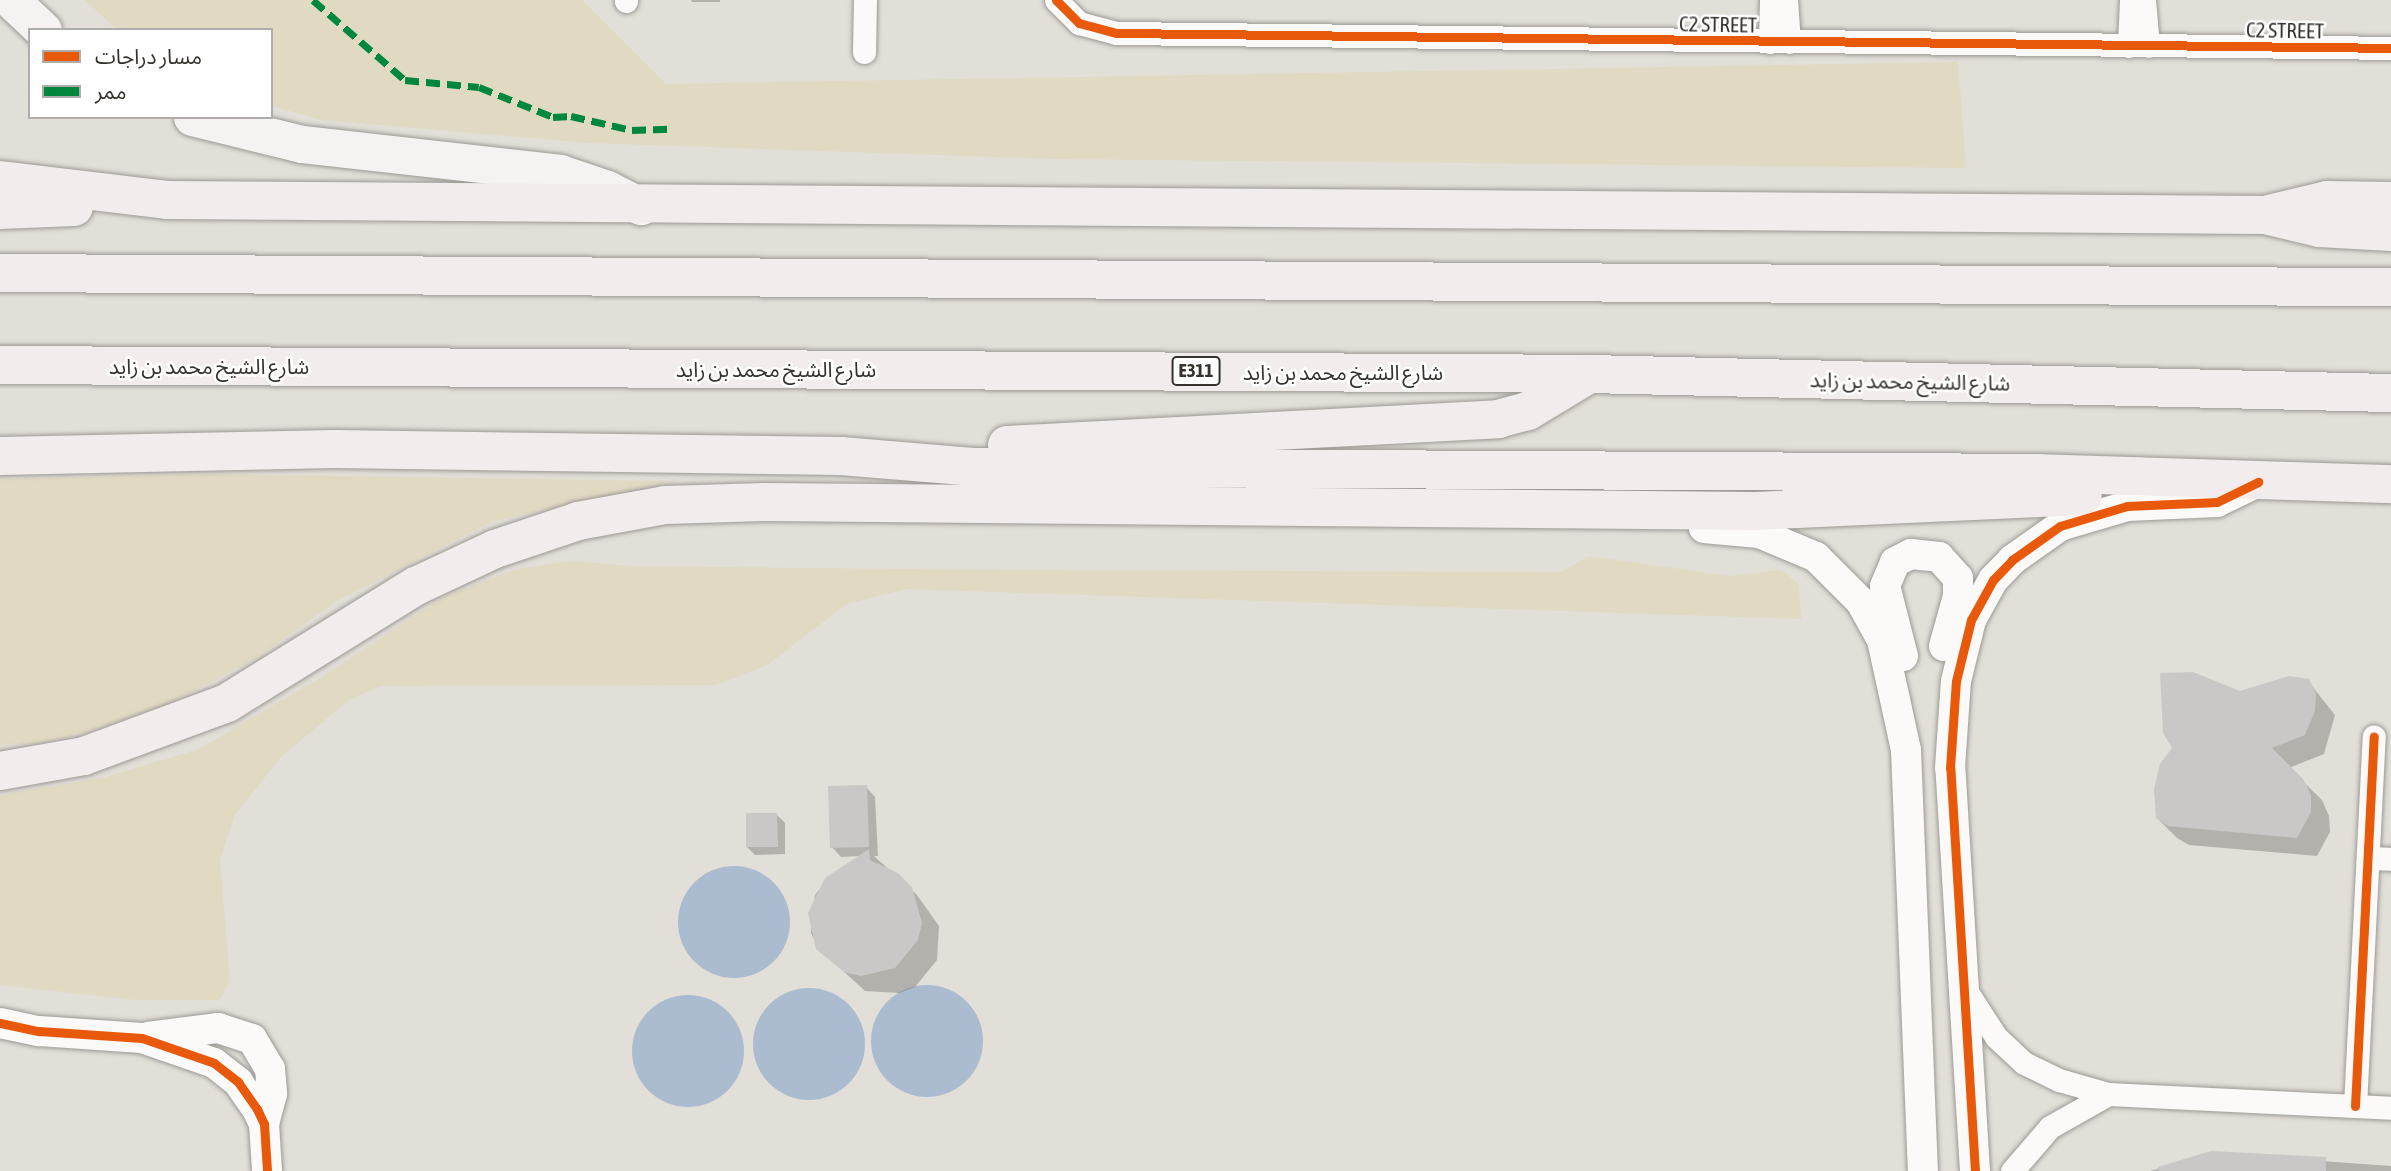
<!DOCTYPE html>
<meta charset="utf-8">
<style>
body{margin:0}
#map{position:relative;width:2391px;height:1171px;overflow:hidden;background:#e2ded8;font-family:"Asap Condensed","Noto Sans Arabic",sans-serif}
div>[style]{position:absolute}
.sand>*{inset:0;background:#e1dac3}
.water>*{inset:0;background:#acbcd0}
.round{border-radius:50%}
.shadow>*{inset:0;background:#0003}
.building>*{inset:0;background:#cbc7c6}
.roads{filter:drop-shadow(0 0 2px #9d9a95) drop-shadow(0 0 2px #9d9a95)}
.minor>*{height:23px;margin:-11.5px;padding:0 11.5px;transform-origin:11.5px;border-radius:11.5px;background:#fbfaf9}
.tertiary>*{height:30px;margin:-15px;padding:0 15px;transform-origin:15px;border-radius:15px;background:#fbfaf9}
.primary>*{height:37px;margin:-18.5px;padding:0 18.5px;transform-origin:18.5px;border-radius:18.5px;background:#f6f2f2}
.motorway>*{height:38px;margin:-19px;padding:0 19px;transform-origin:19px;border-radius:19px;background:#f2ecec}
.quiet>*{height:7px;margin-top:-3.5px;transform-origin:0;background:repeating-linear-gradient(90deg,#00873e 0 14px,transparent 0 21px)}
.cycleway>*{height:9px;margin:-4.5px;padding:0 4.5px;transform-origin:4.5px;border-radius:4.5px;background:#e8590c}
span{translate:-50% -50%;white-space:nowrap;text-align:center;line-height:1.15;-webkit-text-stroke:5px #fff;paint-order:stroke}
.shield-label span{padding:2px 5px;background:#fff;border:2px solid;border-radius:5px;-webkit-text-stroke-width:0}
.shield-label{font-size:19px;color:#35322e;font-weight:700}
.street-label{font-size:21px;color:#35322e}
.legend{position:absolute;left:28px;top:28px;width:245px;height:91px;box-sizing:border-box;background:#fff;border:2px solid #aeadab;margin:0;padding:9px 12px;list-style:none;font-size:21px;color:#35322e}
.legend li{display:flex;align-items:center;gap:14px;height:35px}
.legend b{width:35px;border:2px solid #aeadab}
</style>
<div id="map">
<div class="sand">
<div style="clip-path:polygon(85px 0,582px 0,666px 84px,1958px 62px,1966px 168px,1057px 159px,590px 143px,322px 120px,271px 106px,271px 30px,117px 30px)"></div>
<div style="clip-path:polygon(205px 474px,679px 481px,494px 521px,335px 602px,258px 657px,175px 701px,88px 732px,43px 743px,0 745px,0 479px)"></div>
<div style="clip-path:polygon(1588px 556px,1730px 576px,1781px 570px,1799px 584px,1801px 619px,906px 589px,847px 604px,767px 665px,716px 685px,380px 686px,349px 700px,281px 757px,235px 815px,220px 859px,230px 982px,219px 1000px,135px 1000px,0 985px,0 795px,106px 777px,199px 749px,320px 678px,441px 598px,516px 569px,572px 561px,631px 566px,1001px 570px,1561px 572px)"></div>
</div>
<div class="water">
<div class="round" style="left:678px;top:866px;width:112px;height:112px"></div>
<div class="round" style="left:871px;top:985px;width:112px;height:112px"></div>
<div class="round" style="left:753px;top:988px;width:112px;height:112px"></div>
<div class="round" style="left:632px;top:995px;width:112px;height:112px"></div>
</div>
<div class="shadow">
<div style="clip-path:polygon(691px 0,720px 0,720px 2px,692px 2px)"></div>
<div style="clip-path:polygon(2308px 681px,2335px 715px,2324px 754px,2289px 768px,2322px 800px,2329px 816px,2330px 832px,2317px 856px,2189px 845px,2177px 838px,2157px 818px,2240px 693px)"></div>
<div style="clip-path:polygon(866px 787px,875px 797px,878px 856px,874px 856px,917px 895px,939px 926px,937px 960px,915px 987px,899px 993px,865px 991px,818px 948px,811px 933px,815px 895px,827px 880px,861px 856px,841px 857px,832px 847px)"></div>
<div style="clip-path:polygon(777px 815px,785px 823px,785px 854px,755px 855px,747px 847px)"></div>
<div style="clip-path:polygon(2211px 1153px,2391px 1166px,2391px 1171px,2150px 1171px)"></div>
</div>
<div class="building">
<div style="clip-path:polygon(2193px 672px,2240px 691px,2289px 676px,2309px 679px,2316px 694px,2315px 711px,2305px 735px,2272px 748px,2303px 779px,2311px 795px,2311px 812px,2297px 838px,2168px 826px,2156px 818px,2154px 789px,2160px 764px,2172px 748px,2163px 733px,2160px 673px)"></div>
<div style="clip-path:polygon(867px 785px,869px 847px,830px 848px,828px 786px)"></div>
<div style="clip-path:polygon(746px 813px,777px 813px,778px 847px,746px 847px)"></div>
<div style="clip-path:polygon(869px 849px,870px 860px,898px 873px,912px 887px,922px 923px,918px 940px,895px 968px,861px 976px,844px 972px,816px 949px,808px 913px,825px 878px)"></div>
<div style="clip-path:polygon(2211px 1151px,2326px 1157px,2326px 1171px,2159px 1171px,2158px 1167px)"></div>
</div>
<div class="roads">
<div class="minor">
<div style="left:626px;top:0;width:1px;rotate:90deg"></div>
<div style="left:1056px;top:0;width:33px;rotate:45deg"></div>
<div style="left:1079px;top:23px;width:39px;rotate:15deg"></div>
<div style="left:1117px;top:33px;width:1274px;rotate:0.67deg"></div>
<div style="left:1786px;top:0;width:42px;rotate:85.9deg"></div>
<div style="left:2144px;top:0;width:46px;rotate:85deg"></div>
<div style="left:1770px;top:42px;width:42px;rotate:-88.6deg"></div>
<div style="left:2129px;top:46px;width:46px;rotate:-87.5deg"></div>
<div style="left:864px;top:52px;width:52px;rotate:-88.9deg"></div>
<div style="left:2368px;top:858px;width:23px;rotate:2deg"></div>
<div style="left:1965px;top:989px;width:57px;rotate:57.1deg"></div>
<div style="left:1996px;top:1037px;width:38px;rotate:43deg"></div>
<div style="left:2024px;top:1063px;width:39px;rotate:26deg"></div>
<div style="left:2059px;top:1080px;width:51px;rotate:15.9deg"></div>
<div style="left:2108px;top:1094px;width:283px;rotate:2.8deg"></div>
<div style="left:2355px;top:1106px;width:370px;rotate:-87.1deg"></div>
<div style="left:2012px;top:1171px;width:58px;rotate:-49.2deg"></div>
<div style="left:2050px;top:1127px;width:67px;rotate:-29.6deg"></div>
</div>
<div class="tertiary">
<div style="left:1704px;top:528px;width:55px;rotate:5.2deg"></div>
<div style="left:1759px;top:533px;width:62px;rotate:22.8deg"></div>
<div style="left:1816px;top:557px;width:64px;rotate:45deg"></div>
<div style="left:1861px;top:602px;width:43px;rotate:61.1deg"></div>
<div style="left:1882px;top:640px;width:113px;rotate:77.7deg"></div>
<div style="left:1906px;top:750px;width:421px;rotate:87.7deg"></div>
<div style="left:1903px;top:656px;width:72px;rotate:-104.4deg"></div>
<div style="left:1885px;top:586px;width:26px;rotate:-67deg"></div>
<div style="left:1895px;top:562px;width:18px;rotate:-27deg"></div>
<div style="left:1911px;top:554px;width:28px;rotate:6deg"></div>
<div style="left:1939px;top:557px;width:28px;rotate:48deg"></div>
<div style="left:1958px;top:578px;width:18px;rotate:90deg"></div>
<div style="left:1958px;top:596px;width:52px;rotate:105.6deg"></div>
<div style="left:0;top:1023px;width:40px;rotate:12deg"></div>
<div style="left:39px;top:1031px;width:103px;rotate:3.9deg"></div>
<div style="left:142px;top:1038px;width:76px;rotate:19.1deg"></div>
<div style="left:214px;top:1063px;width:31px;rotate:38deg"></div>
<div style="left:238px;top:1082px;width:33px;rotate:55deg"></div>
<div style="left:257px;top:1109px;width:17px;rotate:65deg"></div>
<div style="left:264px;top:1124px;width:47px;rotate:86.3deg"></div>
<div style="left:148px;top:1037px;width:71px;rotate:-7.3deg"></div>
<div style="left:218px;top:1028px;width:36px;rotate:18deg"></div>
<div style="left:252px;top:1039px;width:35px;rotate:59deg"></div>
<div style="left:270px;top:1069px;width:25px;rotate:85deg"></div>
<div style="left:272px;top:1094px;width:31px;rotate:105deg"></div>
<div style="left:1975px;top:1171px;width:404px;rotate:-93.5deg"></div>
<div style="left:1950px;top:768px;width:87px;rotate:-86.1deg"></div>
<div style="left:1956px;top:681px;width:63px;rotate:-76.2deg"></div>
<div style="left:1971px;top:620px;width:46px;rotate:-61.2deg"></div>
<div style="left:1993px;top:580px;width:28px;rotate:-46deg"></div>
<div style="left:2012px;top:560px;width:59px;rotate:-35.3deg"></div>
<div style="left:2060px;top:526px;width:70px;rotate:-16.6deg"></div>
<div style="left:2127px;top:506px;width:90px;rotate:-2.5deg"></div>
<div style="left:2217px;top:502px;width:46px;rotate:-26deg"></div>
</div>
<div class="primary">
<div style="left:11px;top:0;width:44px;rotate:43.2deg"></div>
<div style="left:192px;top:117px;width:113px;rotate:13.8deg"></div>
<div style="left:302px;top:144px;width:260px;rotate:6.4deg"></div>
<div style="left:560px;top:173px;width:50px;rotate:18.8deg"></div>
<div style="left:607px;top:189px;width:38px;rotate:27deg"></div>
</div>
<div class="motorway">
<div style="left:0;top:180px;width:168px;rotate:6.8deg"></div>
<div style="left:167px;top:200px;width:2098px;rotate:0.41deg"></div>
<div style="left:2265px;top:215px;width:56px;rotate:13.5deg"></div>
<div style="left:2319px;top:228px;width:72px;rotate:3.2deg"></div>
<div style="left:0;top:210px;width:74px;rotate:-2.3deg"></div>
<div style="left:2269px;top:214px;width:60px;rotate:-13.6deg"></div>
<div style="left:2327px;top:200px;width:64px;rotate:0.9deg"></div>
<div style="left:0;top:273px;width:2391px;rotate:0.34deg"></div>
<div style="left:0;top:365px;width:1589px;rotate:0.32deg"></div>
<div style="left:1589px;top:374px;width:802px;rotate:1.36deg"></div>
<div style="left:1007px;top:445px;width:492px;rotate:-3deg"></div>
<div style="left:1498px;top:419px;width:31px;rotate:-15deg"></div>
<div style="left:1528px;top:411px;width:71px;rotate:-31.2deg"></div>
<div style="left:0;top:456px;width:334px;rotate:-1.2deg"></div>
<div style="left:334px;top:449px;width:507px;rotate:0.79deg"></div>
<div style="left:841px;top:456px;width:135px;rotate:4.7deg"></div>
<div style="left:976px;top:467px;width:1061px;rotate:0.32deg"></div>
<div style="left:2037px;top:473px;width:354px;rotate:1.8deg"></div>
<div style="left:0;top:771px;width:85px;rotate:-10.1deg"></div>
<div style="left:84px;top:756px;width:153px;rotate:-20.3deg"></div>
<div style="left:227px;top:703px;width:222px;rotate:-31.8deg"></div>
<div style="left:416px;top:586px;width:87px;rotate:-25.1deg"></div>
<div style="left:495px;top:549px;width:88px;rotate:-18.6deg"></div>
<div style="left:578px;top:521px;width:88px;rotate:-10.4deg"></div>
<div style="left:665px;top:505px;width:100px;rotate:-1.7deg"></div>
<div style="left:765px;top:502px;width:990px;rotate:0.52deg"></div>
<div style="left:1755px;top:511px;width:328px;rotate:-2.6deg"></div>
</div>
</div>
<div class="quiet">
<div style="left:313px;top:0;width:122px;rotate:41deg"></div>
<div style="left:405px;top:80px;width:74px;rotate:5.4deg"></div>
<div style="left:479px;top:87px;width:80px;rotate:22.1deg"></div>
<div style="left:553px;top:117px;width:18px;rotate:-3deg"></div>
<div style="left:571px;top:116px;width:63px;rotate:12.9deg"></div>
<div style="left:632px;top:130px;width:37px;rotate:-2deg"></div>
</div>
<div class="cycleway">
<div style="left:1056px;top:0;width:33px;rotate:45deg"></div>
<div style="left:1079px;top:23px;width:39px;rotate:15deg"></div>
<div style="left:1117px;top:33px;width:1274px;rotate:0.67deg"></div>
<div style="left:0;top:1023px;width:40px;rotate:12deg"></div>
<div style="left:39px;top:1031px;width:103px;rotate:3.9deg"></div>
<div style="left:142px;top:1038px;width:76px;rotate:19.1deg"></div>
<div style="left:214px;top:1063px;width:31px;rotate:38deg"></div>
<div style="left:238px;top:1082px;width:33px;rotate:55deg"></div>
<div style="left:257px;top:1109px;width:17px;rotate:65deg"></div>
<div style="left:264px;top:1124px;width:47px;rotate:86.3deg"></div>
<div style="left:2355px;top:1106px;width:370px;rotate:-87.1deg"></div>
<div style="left:1975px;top:1171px;width:404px;rotate:-93.5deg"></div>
<div style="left:1950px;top:768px;width:87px;rotate:-86.1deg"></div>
<div style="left:1956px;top:681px;width:63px;rotate:-76.2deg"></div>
<div style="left:1971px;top:620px;width:46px;rotate:-61.2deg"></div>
<div style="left:1993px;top:580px;width:28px;rotate:-46deg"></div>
<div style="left:2012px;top:560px;width:59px;rotate:-35.3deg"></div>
<div style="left:2060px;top:526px;width:70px;rotate:-16.6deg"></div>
<div style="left:2127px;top:506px;width:90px;rotate:-2.5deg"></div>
<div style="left:2217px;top:502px;width:46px;rotate:-26deg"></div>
</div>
<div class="shield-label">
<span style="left:1196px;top:371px">E311</span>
</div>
<div class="street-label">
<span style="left:1718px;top:24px;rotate:1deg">C2 STREET</span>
<span style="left:2285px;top:30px;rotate:1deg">C2 STREET</span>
<span style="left:209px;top:366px">شارع الشيخ محمد بن زايد</span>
<span style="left:776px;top:369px">شارع الشيخ محمد بن زايد</span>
<span style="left:1343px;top:372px">شارع الشيخ محمد بن زايد</span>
<span style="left:1910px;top:381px;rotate:1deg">شارع الشيخ محمد بن زايد</span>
</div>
<ul class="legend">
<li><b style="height:9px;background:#e8590c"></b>مسار دراجات</li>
<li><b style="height:9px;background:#00873e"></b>ممر</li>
</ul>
</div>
